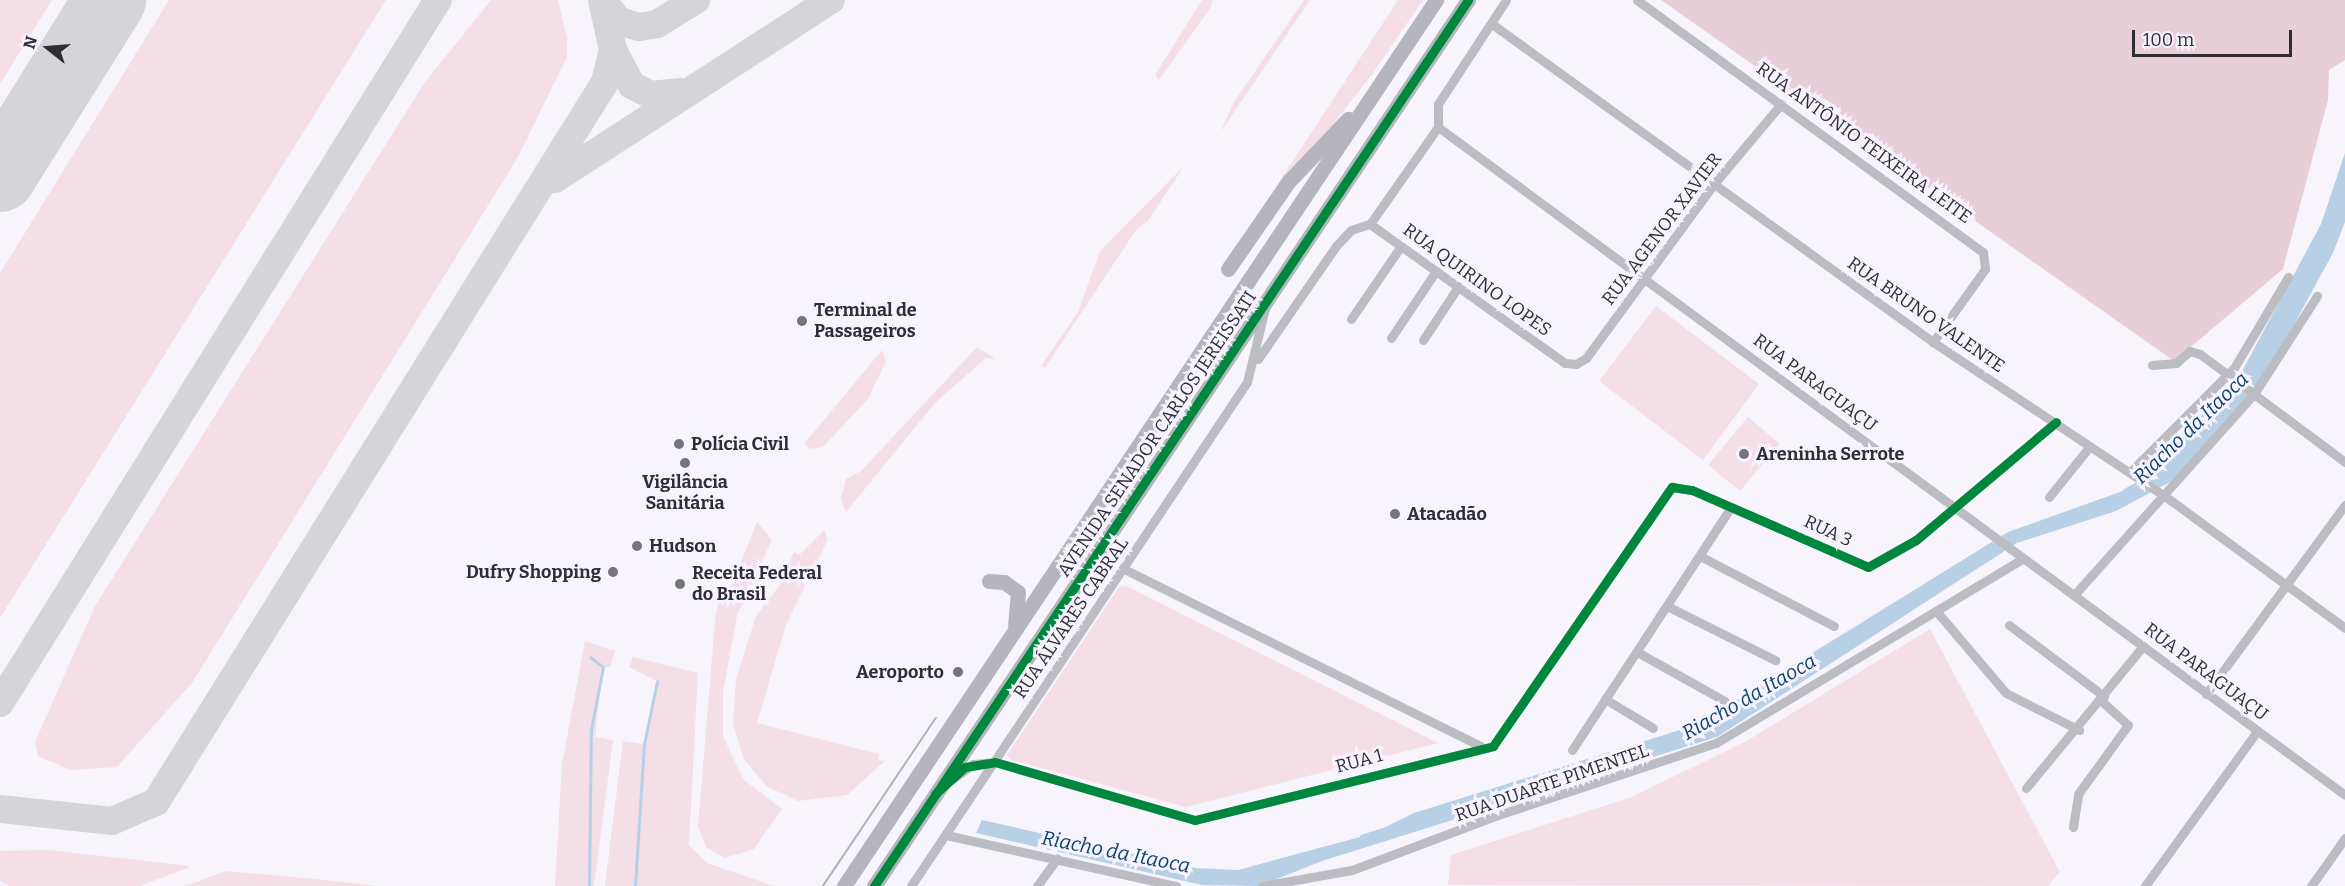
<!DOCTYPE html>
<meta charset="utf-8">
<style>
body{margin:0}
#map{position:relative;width:2345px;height:886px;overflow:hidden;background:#f7f5fb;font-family:Bitter,serif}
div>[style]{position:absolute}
.green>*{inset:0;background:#f4dfe7}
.forest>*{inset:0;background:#e8ced7}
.water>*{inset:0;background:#b8d0e5}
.stream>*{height:3px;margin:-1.5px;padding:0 1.5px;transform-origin:1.5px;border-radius:1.5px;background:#b8d0e5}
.taxiway>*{height:28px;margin:-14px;padding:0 14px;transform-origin:14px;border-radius:14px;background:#d4d4d9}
.runway>*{height:72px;margin:-36px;padding:0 36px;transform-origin:36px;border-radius:36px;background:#d4d4d9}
.street>*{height:9px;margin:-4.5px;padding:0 4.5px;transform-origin:4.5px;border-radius:4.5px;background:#bcbdc3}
.primary>*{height:15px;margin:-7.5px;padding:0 7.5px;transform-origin:7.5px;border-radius:7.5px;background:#b5b5bd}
.tram>*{height:1.5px;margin:-0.75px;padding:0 0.75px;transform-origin:0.75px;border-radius:0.75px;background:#b1b2b7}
.cycleway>*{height:9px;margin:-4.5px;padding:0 4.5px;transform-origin:4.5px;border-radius:4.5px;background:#00873e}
.dots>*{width:16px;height:16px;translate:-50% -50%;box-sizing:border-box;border:3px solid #f6f2fe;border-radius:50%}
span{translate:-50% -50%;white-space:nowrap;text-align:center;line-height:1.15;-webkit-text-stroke:6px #f6f2fe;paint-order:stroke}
.street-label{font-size:18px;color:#302e35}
.poi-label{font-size:18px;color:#302e35;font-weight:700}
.left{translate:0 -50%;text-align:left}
.right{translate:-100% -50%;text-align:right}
.water-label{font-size:20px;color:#0a4469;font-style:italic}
.north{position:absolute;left:18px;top:18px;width:60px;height:60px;-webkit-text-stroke:4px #f6f2fe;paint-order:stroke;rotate:287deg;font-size:16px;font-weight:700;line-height:24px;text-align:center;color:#302e35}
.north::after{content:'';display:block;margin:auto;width:21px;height:27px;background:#302e35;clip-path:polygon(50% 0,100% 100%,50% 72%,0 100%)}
.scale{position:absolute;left:2132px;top:30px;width:160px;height:27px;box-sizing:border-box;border:3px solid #302e35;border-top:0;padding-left:8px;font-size:18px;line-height:21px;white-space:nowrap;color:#302e35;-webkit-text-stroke:4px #f6f2fe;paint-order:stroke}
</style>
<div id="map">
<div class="green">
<div style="clip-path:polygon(0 0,52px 0,0 84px)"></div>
<div style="clip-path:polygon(169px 0,386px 0,0 618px,0 273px)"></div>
<div style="clip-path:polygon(491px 0,558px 0,567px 38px,567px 57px,518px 157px,192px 683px,117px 767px,71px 770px,38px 756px,35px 742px,95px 606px,425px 82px)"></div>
<div style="clip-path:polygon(1202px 0,1213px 0,1210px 9px,1159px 80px,1155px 75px)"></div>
<div style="clip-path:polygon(1304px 0,1310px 0,1220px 133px,1234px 102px)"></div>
<div style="clip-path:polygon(1398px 0,1423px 0,1373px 73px,1228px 260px)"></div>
<div style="clip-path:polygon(1184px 166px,1148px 221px,1136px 230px,1045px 368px,1041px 366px,1078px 312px,1100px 251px)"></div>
<div style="clip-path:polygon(1656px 306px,1759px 384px,1703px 460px,1599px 381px)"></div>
<div style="clip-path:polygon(977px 347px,996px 359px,986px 358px,935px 403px,846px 512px,841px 499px,846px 479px,861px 471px)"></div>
<div style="clip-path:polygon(882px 350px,886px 361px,868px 399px,823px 447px,811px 449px,804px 444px)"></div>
<div style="clip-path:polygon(1748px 417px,1780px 444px,1740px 491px,1708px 465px)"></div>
<div style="clip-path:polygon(757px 522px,772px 540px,737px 615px,723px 692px,723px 736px,743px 779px,782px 809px,754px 849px,725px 858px,706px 847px,698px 827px,715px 621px,719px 599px,733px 582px)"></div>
<div style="clip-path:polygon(824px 530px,828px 539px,786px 625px,757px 723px,879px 754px,878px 760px,885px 761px,847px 795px,798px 801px,766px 786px,744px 759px,733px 724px,736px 679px,756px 616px,779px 586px,794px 552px,799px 555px)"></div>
<div style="clip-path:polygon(1127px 586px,1438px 743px,1186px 807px,1011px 760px,1007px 755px,1119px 587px)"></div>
<div style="clip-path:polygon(1930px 629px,2060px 872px,2048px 886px,1448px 885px,1451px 855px,1632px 797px,1748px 740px)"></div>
<div style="clip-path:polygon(585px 641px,615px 651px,610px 667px,603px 667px,595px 737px,613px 740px,594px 886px,555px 886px,562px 764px)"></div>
<div style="clip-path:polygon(633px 657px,698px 673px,689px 845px,707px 863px,774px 886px,605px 886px,623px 741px,644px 744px,657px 681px,629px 667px)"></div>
<div style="clip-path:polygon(49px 850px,182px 865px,190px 867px,140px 886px,9px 886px,0 881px,0 851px)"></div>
<div style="clip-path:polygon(226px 871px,315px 879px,378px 886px,185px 886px)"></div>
</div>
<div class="forest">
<div style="clip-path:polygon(1661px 0,2345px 0,2345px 60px,2329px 70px,2328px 100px,2283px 269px,2174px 361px)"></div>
</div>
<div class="water">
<div style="clip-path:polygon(2345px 153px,2345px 222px,2333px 253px,2274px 361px,2241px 406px,2170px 482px,2116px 511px,2017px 543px,1717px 737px,1322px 861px,1259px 886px,1202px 885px,976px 833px,982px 820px,1196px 868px,1238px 870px,1371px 834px,1414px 813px,1696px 725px,2008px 532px,2134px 487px,2241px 373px,2321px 224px)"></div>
</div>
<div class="stream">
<div style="left:2124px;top:490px;width:17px;rotate:-28deg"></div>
<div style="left:1361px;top:836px;width:26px;rotate:-18deg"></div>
<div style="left:589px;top:886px;width:157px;rotate:-89.3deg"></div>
<div style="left:591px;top:729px;width:63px;rotate:-79deg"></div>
<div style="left:603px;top:667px;width:16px;rotate:-142deg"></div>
<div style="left:635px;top:886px;width:142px;rotate:-86.4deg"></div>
<div style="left:644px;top:744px;width:64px;rotate:-78.3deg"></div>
</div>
<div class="taxiway">
<div style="left:602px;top:0;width:27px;rotate:51deg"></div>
<div style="left:619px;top:21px;width:21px;rotate:17deg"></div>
<div style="left:639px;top:27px;width:18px;rotate:-9deg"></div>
<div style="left:657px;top:24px;width:46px;rotate:-31.6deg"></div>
<div style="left:613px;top:50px;width:40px;rotate:62deg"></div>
<div style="left:632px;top:85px;width:21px;rotate:28deg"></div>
<div style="left:651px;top:95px;width:30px;rotate:-6deg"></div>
<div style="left:555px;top:179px;width:329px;rotate:-33deg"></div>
<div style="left:0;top:703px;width:828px;rotate:-58.08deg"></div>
<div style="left:0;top:809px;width:113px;rotate:6.1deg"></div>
<div style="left:112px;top:821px;width:48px;rotate:-23.4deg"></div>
<div style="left:156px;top:802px;width:849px;rotate:-58.05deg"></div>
<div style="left:605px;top:82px;width:33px;rotate:-76deg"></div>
<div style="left:613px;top:50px;width:51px;rotate:-102.4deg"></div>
</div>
<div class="runway">
<div style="left:0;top:176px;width:208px;rotate:-58deg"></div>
</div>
<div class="street">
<div style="left:1637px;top:0;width:428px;rotate:36.1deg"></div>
<div style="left:1983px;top:252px;width:17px;rotate:83deg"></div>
<div style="left:1985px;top:269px;width:90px;rotate:125.5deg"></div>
<div style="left:1492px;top:24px;width:544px;rotate:35.79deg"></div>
<div style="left:1933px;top:342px;width:275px;rotate:33.6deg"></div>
<div style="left:2162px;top:494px;width:227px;rotate:36.2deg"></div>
<div style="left:1438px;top:127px;width:1126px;rotate:36.37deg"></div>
<div style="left:1438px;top:127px;width:23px;rotate:-90deg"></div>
<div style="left:1438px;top:104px;width:124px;rotate:-56.8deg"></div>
<div style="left:1370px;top:224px;width:239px;rotate:35.5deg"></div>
<div style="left:1565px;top:363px;width:11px;rotate:5deg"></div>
<div style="left:1576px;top:364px;width:12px;rotate:-31deg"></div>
<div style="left:1586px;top:358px;width:215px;rotate:-53.7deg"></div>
<div style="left:1713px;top:185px;width:106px;rotate:-50deg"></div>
<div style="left:1351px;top:319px;width:88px;rotate:-55.6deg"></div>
<div style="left:1391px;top:338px;width:81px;rotate:-56.1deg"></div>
<div style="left:1423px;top:340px;width:64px;rotate:-56.6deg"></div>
<div style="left:1258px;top:359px;width:137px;rotate:-55.4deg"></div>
<div style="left:1336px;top:246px;width:22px;rotate:-47deg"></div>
<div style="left:1351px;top:230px;width:20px;rotate:-18deg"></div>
<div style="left:1370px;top:224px;width:118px;rotate:-55deg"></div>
<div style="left:2152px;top:365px;width:24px;rotate:-5deg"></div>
<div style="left:2176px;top:363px;width:18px;rotate:-41deg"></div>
<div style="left:2190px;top:351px;width:10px;rotate:17deg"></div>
<div style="left:2200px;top:354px;width:181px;rotate:36.7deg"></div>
<div style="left:2130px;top:472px;width:147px;rotate:-45deg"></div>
<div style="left:2234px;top:368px;width:106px;rotate:-59.3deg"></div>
<div style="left:2049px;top:497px;width:65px;rotate:-51.2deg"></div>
<div style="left:1700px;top:556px;width:151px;rotate:27.6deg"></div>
<div style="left:1124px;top:569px;width:398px;rotate:26.4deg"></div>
<div style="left:2075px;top:594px;width:268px;rotate:-48.2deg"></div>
<div style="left:2254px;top:394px;width:117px;rotate:-57.3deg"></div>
<div style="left:1669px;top:607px;width:119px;rotate:26.6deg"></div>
<div style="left:1937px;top:612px;width:106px;rotate:49.6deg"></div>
<div style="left:2006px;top:693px;width:82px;rotate:26.9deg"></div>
<div style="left:2009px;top:625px;width:119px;rotate:36.8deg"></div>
<div style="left:1639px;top:653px;width:98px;rotate:29.2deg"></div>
<div style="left:2206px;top:694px;width:235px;rotate:-53.7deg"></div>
<div style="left:1605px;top:699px;width:56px;rotate:31.1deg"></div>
<div style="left:1572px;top:750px;width:290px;rotate:-56.8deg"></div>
<div style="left:951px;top:780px;width:27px;rotate:-36deg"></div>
<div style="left:973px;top:764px;width:22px;rotate:-5deg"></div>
<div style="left:995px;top:762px;width:208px;rotate:16.2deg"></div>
<div style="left:1195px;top:820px;width:307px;rotate:-13.9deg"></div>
<div style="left:1493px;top:746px;width:315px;rotate:-55.4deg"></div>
<div style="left:1672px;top:487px;width:20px;rotate:9deg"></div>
<div style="left:1692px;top:490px;width:192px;rotate:23.6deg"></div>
<div style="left:1868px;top:567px;width:55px;rotate:-29.4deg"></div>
<div style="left:1916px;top:540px;width:183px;rotate:-40.1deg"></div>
<div style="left:2026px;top:788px;width:184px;rotate:-50.5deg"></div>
<div style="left:2073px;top:827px;width:33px;rotate:-81deg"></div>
<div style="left:2078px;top:794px;width:85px;rotate:-54.1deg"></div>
<div style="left:2128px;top:725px;width:36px;rotate:-138deg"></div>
<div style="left:946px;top:835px;width:236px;rotate:12.5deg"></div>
<div style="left:911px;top:886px;width:606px;rotate:-56.31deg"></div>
<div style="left:1247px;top:382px;width:76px;rotate:-76.3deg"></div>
<div style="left:1037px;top:886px;width:34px;rotate:-54deg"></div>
<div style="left:1262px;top:886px;width:91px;rotate:-10.1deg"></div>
<div style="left:1352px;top:870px;width:153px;rotate:-20.7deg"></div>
<div style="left:1495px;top:816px;width:233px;rotate:-18.3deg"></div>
<div style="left:1716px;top:743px;width:357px;rotate:-31deg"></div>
<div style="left:2145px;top:886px;width:191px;rotate:-54.1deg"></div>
<div style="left:2311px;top:886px;width:59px;rotate:-54.7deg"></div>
</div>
<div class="primary">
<div style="left:1228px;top:269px;width:107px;rotate:-55.3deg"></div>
<div style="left:1289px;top:181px;width:86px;rotate:-46.4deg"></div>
<div style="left:989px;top:581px;width:15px;rotate:4deg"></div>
<div style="left:1004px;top:582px;width:17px;rotate:36deg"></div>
<div style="left:1018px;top:592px;width:33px;rotate:95deg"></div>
<div style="left:844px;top:886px;width:1066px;rotate:-56.25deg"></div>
<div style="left:874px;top:886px;width:1067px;rotate:-56.16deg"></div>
</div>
<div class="tram">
<div style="left:823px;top:886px;width:202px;rotate:-56.1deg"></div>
</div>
<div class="cycleway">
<div style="left:935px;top:794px;width:40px;rotate:-42deg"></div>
<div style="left:965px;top:767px;width:30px;rotate:-9deg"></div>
<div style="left:995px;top:762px;width:208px;rotate:16.2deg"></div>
<div style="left:1195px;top:820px;width:307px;rotate:-13.9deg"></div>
<div style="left:1493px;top:746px;width:315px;rotate:-55.4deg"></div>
<div style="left:1672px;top:487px;width:20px;rotate:9deg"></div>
<div style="left:1692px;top:490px;width:192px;rotate:23.6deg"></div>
<div style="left:1868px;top:567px;width:55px;rotate:-29.4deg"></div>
<div style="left:1916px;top:540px;width:183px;rotate:-40.1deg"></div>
<div style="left:874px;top:886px;width:1067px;rotate:-56.16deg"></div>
</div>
<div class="dots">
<div style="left:802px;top:321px;background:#76747a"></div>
<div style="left:679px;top:444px;background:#76747a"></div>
<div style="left:1744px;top:454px;background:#76747a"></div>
<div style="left:685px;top:463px;background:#76747a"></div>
<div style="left:1395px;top:514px;background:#76747a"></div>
<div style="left:637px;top:546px;background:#76747a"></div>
<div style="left:613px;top:572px;background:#76747a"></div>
<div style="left:680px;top:584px;background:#76747a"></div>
<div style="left:958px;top:672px;background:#76747a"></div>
</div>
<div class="street-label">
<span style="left:1864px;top:143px;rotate:36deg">RUA ANTÔNIO TEIXEIRA LEITE</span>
<span style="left:1662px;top:229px;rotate:-53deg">RUA AGENOR XAVIER</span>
<span style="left:1477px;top:280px;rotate:36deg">RUA QUIRINO LOPES</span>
<span style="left:1926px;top:315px;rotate:35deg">RUA BRUNO VALENTE</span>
<span style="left:1815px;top:383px;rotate:37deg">RUA PARAGUAÇU</span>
<span style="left:1157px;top:434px;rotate:-56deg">AVENIDA SENADOR CARLOS JEREISSATI</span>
<span style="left:1828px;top:531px;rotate:25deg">RUA 3</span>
<span style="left:1071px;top:618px;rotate:-56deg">RUA ÁLVARES CABRAL</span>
<span style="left:2206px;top:672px;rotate:37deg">RUA PARAGUAÇU</span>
<span style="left:1359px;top:761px;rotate:-15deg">RUA 1</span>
<span style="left:1552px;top:783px;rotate:-19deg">RUA DUARTE PIMENTEL</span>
</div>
<div class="poi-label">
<span class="left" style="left:814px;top:321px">Terminal de<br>Passageiros</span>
<span class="left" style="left:691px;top:444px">Polícia Civil</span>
<span class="left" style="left:1756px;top:454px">Areninha Serrote</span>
<span style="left:685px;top:493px">Vigilância<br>Sanitária</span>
<span class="left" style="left:1407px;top:514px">Atacadão</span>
<span class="left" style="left:649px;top:546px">Hudson</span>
<span class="right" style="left:601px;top:572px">Dufry Shopping</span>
<span class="left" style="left:692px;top:584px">Receita Federal<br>do Brasil</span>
<span class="right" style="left:944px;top:672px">Aeroporto</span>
</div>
<div class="water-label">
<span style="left:2191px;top:428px;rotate:-44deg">Riacho da Itaoca</span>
<span style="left:1749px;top:697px;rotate:-30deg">Riacho da Itaoca</span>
<span style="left:1116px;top:852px;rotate:11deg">Riacho da Itaoca</span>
</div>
<div class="north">N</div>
<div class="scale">100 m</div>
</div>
